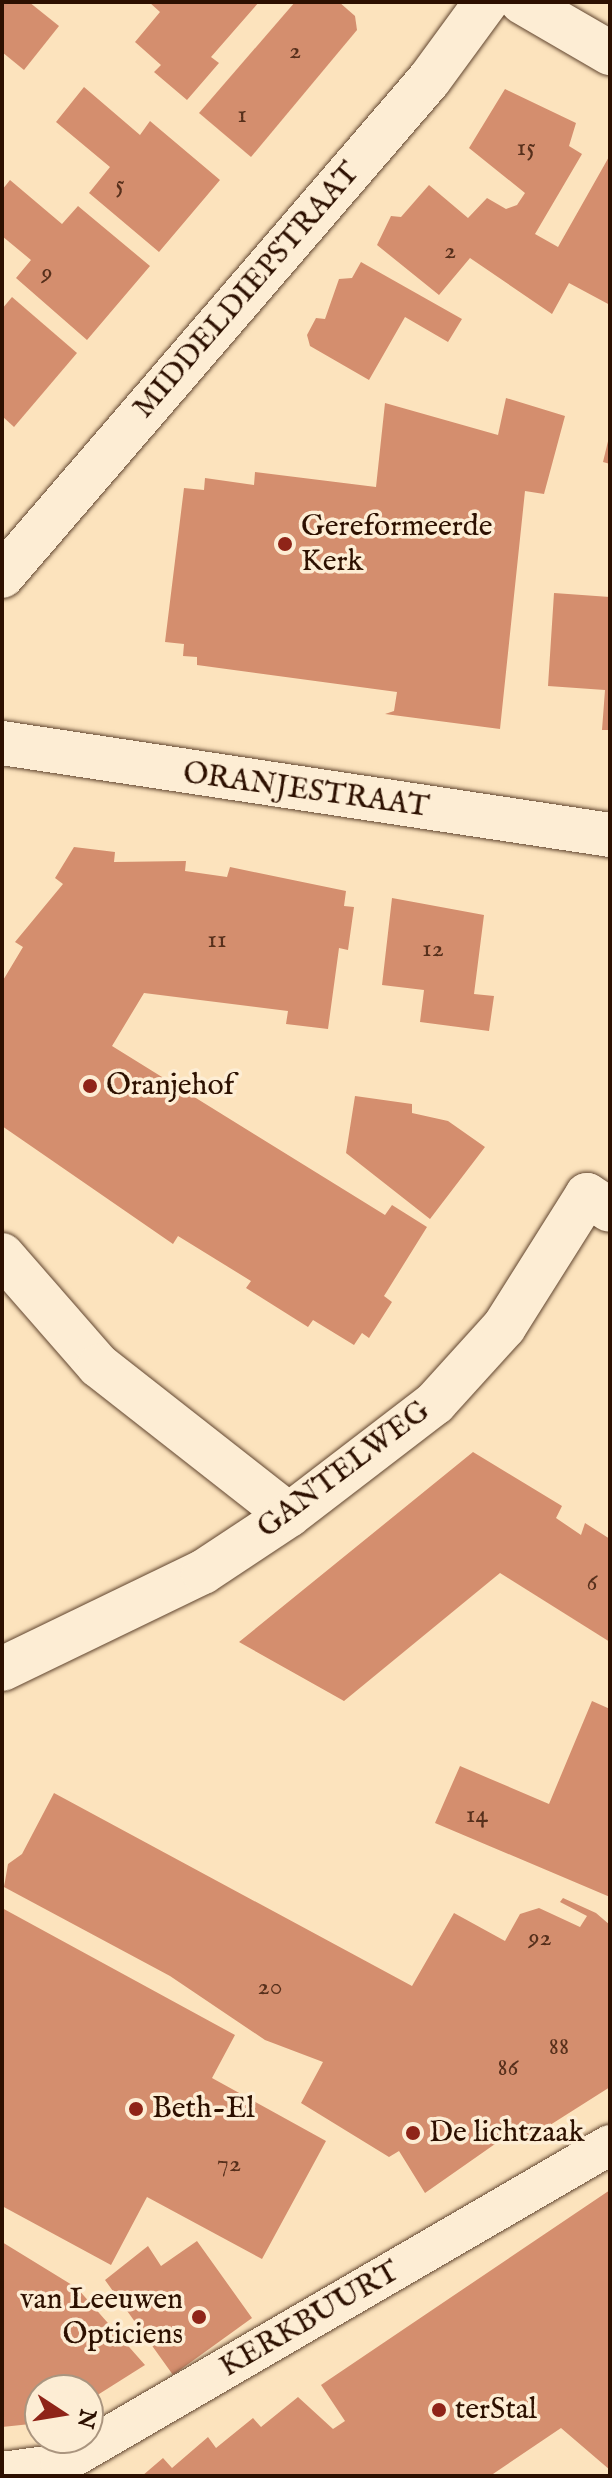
<!DOCTYPE html>
<style>
body{margin:0}
#map{position:relative;width:612px;height:2478px;overflow:hidden;background:#fce3bd;font-family:"IM FELL English",serif}
div>[style]{position:absolute}
.building>*{inset:0;background:#d48e6e}
.roads{filter:drop-shadow(0 0 2px #61452f) drop-shadow(0 0 2px #61452f)}
.pedestrian>*{height:40px;margin:-20px;padding:0 20px;transform-origin:20px;border-radius:20px;background:#fdedd4}
.minor>*{height:44px;margin:-22px;padding:0 22px;transform-origin:22px;border-radius:22px;background:#fdedd4}
.tertiary>*{height:44px;margin:-22px;padding:0 22px;transform-origin:22px;border-radius:22px;background:#fdedd4}
.dots>*{width:22px;height:22px;translate:-50% -50%;box-sizing:border-box;border:4px solid #fdedd4;border-radius:50%}
span{translate:-50% -50%;white-space:nowrap;text-align:center;line-height:1.15;-webkit-text-stroke:7px #fdedd4;paint-order:stroke}
.number-label{font-size:26px;color:#57301c}
.number-label span{-webkit-text-stroke-width:0}
.street-label{font-size:30px;color:#2d1000}
.poi-label{font-size:30px;color:#2d1000}
.left{translate:0 -50%;text-align:left}
.right{translate:-100% -50%;text-align:right}
.frame{position:absolute;inset:0;border:4px solid #2d1000;pointer-events:none}
.north{position:absolute;left:24px;top:2374px;width:80px;height:80px;box-sizing:border-box;background:#fdedd4;border:2px solid #aa957f;border-radius:50%;rotate:102deg;font-size:22px;font-weight:700;line-height:32px;text-align:center;color:#2d1000}
.north::after{content:'';display:block;margin:auto;width:28px;height:36px;background:#8f2418;clip-path:polygon(50% 0,100% 100%,50% 72%,0 100%)}
</style>
<div id="map">
<div class="building">
<div style="clip-path:polygon(2px 2px,29px 2px,59px 26px,24px 70px,2px 52px)"></div>
<div style="clip-path:polygon(149px 2px,259px 2px,211px 57px,219px 63px,187px 100px,154px 72px,161px 65px,135px 42px,160px 12px)"></div>
<div style="clip-path:polygon(295px 2px,339px 2px,355px 16px,357px 30px,251px 157px,199px 113px)"></div>
<div style="clip-path:polygon(84px 87px,140px 135px,150px 121px,220px 180px,159px 252px,89px 193px,110px 167px,56px 122px)"></div>
<div style="clip-path:polygon(505px 89px,576px 123px,569px 146px,582px 154px,535px 234px,558px 247px,610px 155px,610px 305px,569px 283px,552px 314px,470px 258px,439px 295px,377px 245px,391px 216px,401px 217px,429px 185px,468px 218px,487px 198px,506px 209px,517px 205px,525px 193px,469px 148px)"></div>
<div style="clip-path:polygon(10px 180px,62px 224px,78px 206px,150px 266px,87px 340px,16px 278px,31px 260px,2px 236px,2px 190px)"></div>
<div style="clip-path:polygon(361px 262px,462px 319px,448px 342px,405px 317px,369px 380px,310px 346px,307px 335px,316px 318px,325px 319px,339px 279px,352px 278px)"></div>
<div style="clip-path:polygon(12px 297px,77px 353px,14px 427px,2px 416px,2px 309px)"></div>
<div style="clip-path:polygon(506px 398px,565px 416px,544px 494px,525px 491px,500px 729px,385px 714px,394px 711px,397px 692px,197px 665px,197px 657px,183px 656px,184px 644px,165px 642px,184px 488px,204px 490px,205px 478px,254px 485px,255px 472px,376px 487px,385px 403px,498px 435px)"></div>
<div style="clip-path:polygon(609px 437px,610px 437px,610px 464px,603px 462px)"></div>
<div style="clip-path:polygon(554px 593px,610px 597px,610px 730px,602px 730px,605px 690px,548px 686px)"></div>
<div style="clip-path:polygon(74px 847px,115px 852px,114px 862px,186px 861px,185px 871px,227px 877px,230px 867px,346px 891px,344px 906px,354px 907px,348px 950px,339px 948px,328px 1029px,286px 1024px,288px 1011px,144px 993px,112px 1046px,385px 1215px,392px 1205px,427px 1227px,384px 1296px,392px 1302px,369px 1338px,362px 1333px,354px 1345px,313px 1320px,308px 1327px,246px 1288px,251px 1281px,178px 1236px,173px 1244px,2px 1126px,2px 982px,23px 947px,15px 942px,63px 884px,55px 878px)"></div>
<div style="clip-path:polygon(392px 898px,484px 915px,474px 994px,494px 996px,489px 1031px,420px 1022px,424px 990px,382px 985px)"></div>
<div style="clip-path:polygon(355px 1096px,412px 1104px,412px 1113px,448px 1121px,485px 1147px,430px 1219px,346px 1153px)"></div>
<div style="clip-path:polygon(473px 1452px,562px 1506px,556px 1518px,581px 1535px,585px 1523px,610px 1539px,610px 1642px,500px 1573px,344px 1701px,239px 1642px)"></div>
<div style="clip-path:polygon(592px 1701px,610px 1709px,610px 1897px,435px 1823px,460px 1766px,549px 1804px)"></div>
<div style="clip-path:polygon(54px 1793px,412px 1986px,454px 1913px,505px 1941px,520px 1914px,539px 1908px,580px 1927px,587px 1916px,560px 1902px,563px 1898px,596px 1913px,610px 1925px,610px 2087px,528px 2139px,518px 2128px,425px 2193px,399px 2151px,389px 2157px,301px 2103px,323px 2062px,265px 2040px,170px 1976px,4px 1887px,8px 1864px,22px 1854px)"></div>
<div style="clip-path:polygon(2px 1908px,235px 2035px,212px 2078px,326px 2141px,262px 2259px,147px 2197px,111px 2265px,2px 2206px)"></div>
<div style="clip-path:polygon(610px 2190px,610px 2470px,561px 2428px,490px 2476px,142px 2476px,163px 2458px,172px 2468px,208px 2437px,216px 2448px,253px 2418px,261px 2427px,298px 2397px,333px 2429px,345px 2421px,321px 2385px)"></div>
<div style="clip-path:polygon(197px 2241px,252px 2318px,173px 2375px,105px 2280px,148px 2246px,161px 2266px)"></div>
<div style="clip-path:polygon(2px 2242px,77px 2288px,145px 2365px,88px 2401px,88px 2390px,40px 2390px,40px 2423px,2px 2427px)"></div>
</div>
<div class="roads">
<div class="pedestrian">
<div style="left:2px;top:2472px;width:60px;rotate:-7.7deg"></div>
<div style="left:61px;top:2464px;width:635px;rotate:-30.16deg"></div>
</div>
<div class="minor">
<div style="left:2px;top:576px;width:654px;rotate:-49.28deg"></div>
<div style="left:429px;top:80px;width:97px;rotate:-53.8deg"></div>
<div style="left:2px;top:743px;width:615px;rotate:8.6deg"></div>
<div style="left:2px;top:1255px;width:147px;rotate:48.9deg"></div>
<div style="left:99px;top:1366px;width:241px;rotate:38.1deg"></div>
<div style="left:2px;top:1669px;width:223px;rotate:-25.8deg"></div>
<div style="left:203px;top:1572px;width:103px;rotate:-33.5deg"></div>
<div style="left:289px;top:1515px;width:184px;rotate:-37.5deg"></div>
<div style="left:435px;top:1403px;width:103px;rotate:-47.8deg"></div>
<div style="left:504px;top:1327px;width:156px;rotate:-57.8deg"></div>
<div style="left:587px;top:1195px;width:27px;rotate:33deg"></div>
</div>
<div class="tertiary">
<div style="left:522px;top:2px;width:102px;rotate:30.1deg"></div>
</div>
</div>
<div class="dots">
<div style="left:285px;top:544px;background:#8f2418"></div>
<div style="left:90px;top:1086px;background:#8f2418"></div>
<div style="left:136px;top:2109px;background:#8f2418"></div>
<div style="left:413px;top:2133px;background:#8f2418"></div>
<div style="left:199px;top:2317px;background:#8f2418"></div>
<div style="left:439px;top:2410px;background:#8f2418"></div>
</div>
<div class="number-label">
<span style="left:295px;top:51px">2</span>
<span style="left:242px;top:115px">1</span>
<span style="left:526px;top:148px">15</span>
<span style="left:120px;top:185px">5</span>
<span style="left:450px;top:251px">2</span>
<span style="left:47px;top:273px">9</span>
<span style="left:217px;top:940px">11</span>
<span style="left:433px;top:949px">12</span>
<span style="left:592px;top:1583px">6</span>
<span style="left:477px;top:1815px">14</span>
<span style="left:540px;top:1938px">92</span>
<span style="left:270px;top:1987px">20</span>
<span style="left:559px;top:2047px">88</span>
<span style="left:508px;top:2068px">86</span>
<span style="left:229px;top:2164px">72</span>
</div>
<div class="street-label">
<span style="left:247px;top:291px;rotate:-49deg">MIDDELDIEPSTRAAT</span>
<span style="left:306px;top:791px;rotate:8deg">ORANJESTRAAT</span>
<span style="left:344px;top:1470px;rotate:-37deg">GANTELWEG</span>
<span style="left:310px;top:2320px;rotate:-30deg">KERKBUURT</span>
</div>
<div class="poi-label">
<span class="left" style="left:301px;top:544px">Gereformeerde<br>Kerk</span>
<span class="left" style="left:106px;top:1086px">Oranjehof</span>
<span class="left" style="left:152px;top:2109px">Beth-El</span>
<span class="left" style="left:429px;top:2133px">De lichtzaak</span>
<span class="right" style="left:183px;top:2317px">van Leeuwen<br>Opticiens</span>
<span class="left" style="left:455px;top:2410px">terStal</span>
</div>
<div class="frame"></div>
<div class="north">N</div>
</div>
